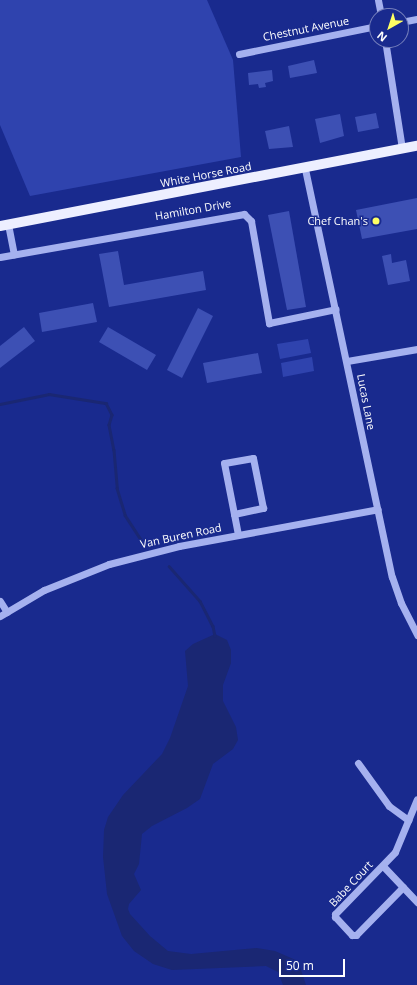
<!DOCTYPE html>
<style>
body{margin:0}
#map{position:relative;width:417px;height:985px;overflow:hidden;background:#192a8e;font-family:"Open Sans",sans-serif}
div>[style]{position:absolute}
.green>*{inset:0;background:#2f43ae}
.water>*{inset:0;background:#1a2773}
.stream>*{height:2.5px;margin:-1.25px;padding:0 1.25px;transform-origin:1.25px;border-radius:1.25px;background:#1a2773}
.building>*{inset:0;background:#3d50b4}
.minor>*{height:7px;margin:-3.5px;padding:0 3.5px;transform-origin:3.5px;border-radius:3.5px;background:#a5b1ef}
.major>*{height:10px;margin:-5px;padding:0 5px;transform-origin:5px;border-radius:5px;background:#edefff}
.dots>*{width:11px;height:11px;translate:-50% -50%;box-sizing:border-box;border:2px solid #192a8e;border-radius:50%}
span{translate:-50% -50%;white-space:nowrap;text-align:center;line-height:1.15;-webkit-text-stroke:3px #192a8e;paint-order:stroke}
.street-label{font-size:11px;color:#fff}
.poi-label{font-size:11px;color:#fff}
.right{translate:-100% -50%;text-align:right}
.north{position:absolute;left:369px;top:8px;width:40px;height:40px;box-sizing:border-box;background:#192a8e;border:1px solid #757fbb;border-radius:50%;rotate:219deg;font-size:11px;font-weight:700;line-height:16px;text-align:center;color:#fff}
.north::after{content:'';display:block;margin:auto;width:14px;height:18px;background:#ffff63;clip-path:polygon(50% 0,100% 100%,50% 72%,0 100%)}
.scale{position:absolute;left:279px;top:959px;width:66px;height:18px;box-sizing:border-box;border:2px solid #fff;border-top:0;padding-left:5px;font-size:12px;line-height:14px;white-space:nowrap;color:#fff;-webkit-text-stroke:3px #192a8e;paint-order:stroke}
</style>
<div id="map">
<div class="green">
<div style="clip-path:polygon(0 0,207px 0,233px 60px,241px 157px,30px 196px,0 125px)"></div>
<div style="clip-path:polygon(308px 339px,311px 353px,280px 359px,277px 344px)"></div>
<div style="clip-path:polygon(312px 357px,314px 371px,283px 377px,281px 363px)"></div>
</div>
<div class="water">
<div style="clip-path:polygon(215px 634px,227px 640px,231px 650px,231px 663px,223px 685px,223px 701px,236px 727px,238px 740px,233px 749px,213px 764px,200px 799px,187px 808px,152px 826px,142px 834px,139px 864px,134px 874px,141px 890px,129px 904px,128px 909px,130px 914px,150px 936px,168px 951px,191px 954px,257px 948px,275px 951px,298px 961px,306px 985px,283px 985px,278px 972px,266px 966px,172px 970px,153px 964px,134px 951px,122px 936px,107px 894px,103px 857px,104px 830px,108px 817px,123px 795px,162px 754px,170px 738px,188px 686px,185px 651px,193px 644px)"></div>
</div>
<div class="stream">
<div style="left:0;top:404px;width:50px;rotate:-11.5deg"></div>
<div style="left:49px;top:394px;width:58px;rotate:9deg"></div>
<div style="left:106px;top:403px;width:13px;rotate:63deg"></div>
<div style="left:112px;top:415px;width:10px;rotate:107deg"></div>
<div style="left:109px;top:425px;width:25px;rotate:79deg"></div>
<div style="left:114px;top:450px;width:38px;rotate:85deg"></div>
<div style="left:117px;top:488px;width:28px;rotate:73deg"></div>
<div style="left:125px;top:515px;width:35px;rotate:57deg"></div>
<div style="left:169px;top:566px;width:47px;rotate:48.5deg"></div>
<div style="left:200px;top:601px;width:28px;rotate:63deg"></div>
<div style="left:213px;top:626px;width:10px;rotate:79deg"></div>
</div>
<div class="building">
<div style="clip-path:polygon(314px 60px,317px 73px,290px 78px,288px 66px)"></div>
<div style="clip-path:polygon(272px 70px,273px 81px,265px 83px,266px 87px,259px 88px,258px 84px,249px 85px,248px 73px)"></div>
<div style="clip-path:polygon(376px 113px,379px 128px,358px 132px,355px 117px)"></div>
<div style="clip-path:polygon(340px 114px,344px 136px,320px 143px,315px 119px)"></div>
<div style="clip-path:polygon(289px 126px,293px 147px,269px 149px,265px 131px)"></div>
<div style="clip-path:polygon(417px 198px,417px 229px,362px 239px,356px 210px)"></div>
<div style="clip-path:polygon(289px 211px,306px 307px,287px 310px,268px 215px)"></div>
<div style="clip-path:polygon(118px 251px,124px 285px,203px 271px,206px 290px,109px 307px,99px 254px)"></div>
<div style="clip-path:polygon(391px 254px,392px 263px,406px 260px,410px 281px,388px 285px,382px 256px)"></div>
<div style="clip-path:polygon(93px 303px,97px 322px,42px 332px,39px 313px)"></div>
<div style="clip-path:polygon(198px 308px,213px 316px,182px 378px,167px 370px)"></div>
<div style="clip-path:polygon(24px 327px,35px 341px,0 368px,0 346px)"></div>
<div style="clip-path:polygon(108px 327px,156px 355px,147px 370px,99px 342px)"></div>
<div style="clip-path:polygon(258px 353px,262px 373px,207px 383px,203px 363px)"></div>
</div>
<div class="minor">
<div style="left:378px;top:0;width:16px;rotate:79deg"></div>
<div style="left:401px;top:22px;width:16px;rotate:-11deg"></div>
<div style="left:385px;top:40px;width:110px;rotate:81.1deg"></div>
<div style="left:239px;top:54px;width:141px;rotate:-11.5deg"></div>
<div style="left:305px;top:169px;width:417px;rotate:78deg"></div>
<div style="left:392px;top:577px;width:28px;rotate:71deg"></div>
<div style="left:401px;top:603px;width:36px;rotate:63deg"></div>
<div style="left:8px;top:224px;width:31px;rotate:79deg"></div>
<div style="left:0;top:257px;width:248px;rotate:-10deg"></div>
<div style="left:244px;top:214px;width:10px;rotate:45deg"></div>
<div style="left:251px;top:221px;width:104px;rotate:80deg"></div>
<div style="left:269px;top:323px;width:68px;rotate:-11.8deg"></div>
<div style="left:347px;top:361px;width:71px;rotate:-9.7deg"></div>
<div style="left:234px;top:514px;width:30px;rotate:-12deg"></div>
<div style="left:263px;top:508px;width:51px;rotate:-101.3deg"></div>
<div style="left:253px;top:458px;width:29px;rotate:170deg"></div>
<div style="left:224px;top:463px;width:52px;rotate:78.9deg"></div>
<div style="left:234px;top:514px;width:21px;rotate:79deg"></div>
<div style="left:0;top:601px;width:13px;rotate:58deg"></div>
<div style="left:0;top:616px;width:51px;rotate:-30.6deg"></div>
<div style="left:44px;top:590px;width:70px;rotate:-21.8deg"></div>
<div style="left:109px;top:564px;width:72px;rotate:-14.4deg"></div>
<div style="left:179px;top:546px;width:202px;rotate:-10.5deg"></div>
<div style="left:358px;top:763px;width:53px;rotate:54.2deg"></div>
<div style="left:389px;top:806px;width:24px;rotate:36deg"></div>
<div style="left:383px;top:866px;width:50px;rotate:46.6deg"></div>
<div style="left:403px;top:887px;width:67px;rotate:134.4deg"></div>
<div style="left:356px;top:935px;width:4px;rotate:180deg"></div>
<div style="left:352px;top:935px;width:25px;rotate:-133deg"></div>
<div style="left:335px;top:917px;width:3px;rotate:-90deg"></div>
<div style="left:335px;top:914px;width:86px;rotate:-45.9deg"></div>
<div style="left:395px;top:852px;width:57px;rotate:-67.5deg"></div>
</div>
<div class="major">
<div style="left:0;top:226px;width:425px;rotate:-10.9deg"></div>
</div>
<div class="dots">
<div style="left:376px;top:221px;background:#ffff63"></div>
</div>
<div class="street-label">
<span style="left:306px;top:29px;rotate:-11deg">Chestnut Avenue</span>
<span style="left:206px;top:175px;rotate:-11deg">White Horse Road</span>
<span style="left:193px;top:210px;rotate:-10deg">Hamilton Drive</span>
<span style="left:366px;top:402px;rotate:79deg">Lucas Lane</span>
<span style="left:181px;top:536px;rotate:-12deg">Van Buren Road</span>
<span style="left:351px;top:884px;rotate:-47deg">Babe Court</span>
</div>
<div class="poi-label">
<span class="right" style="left:368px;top:221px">Chef Chan's</span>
</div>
<div class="north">N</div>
<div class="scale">50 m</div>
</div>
